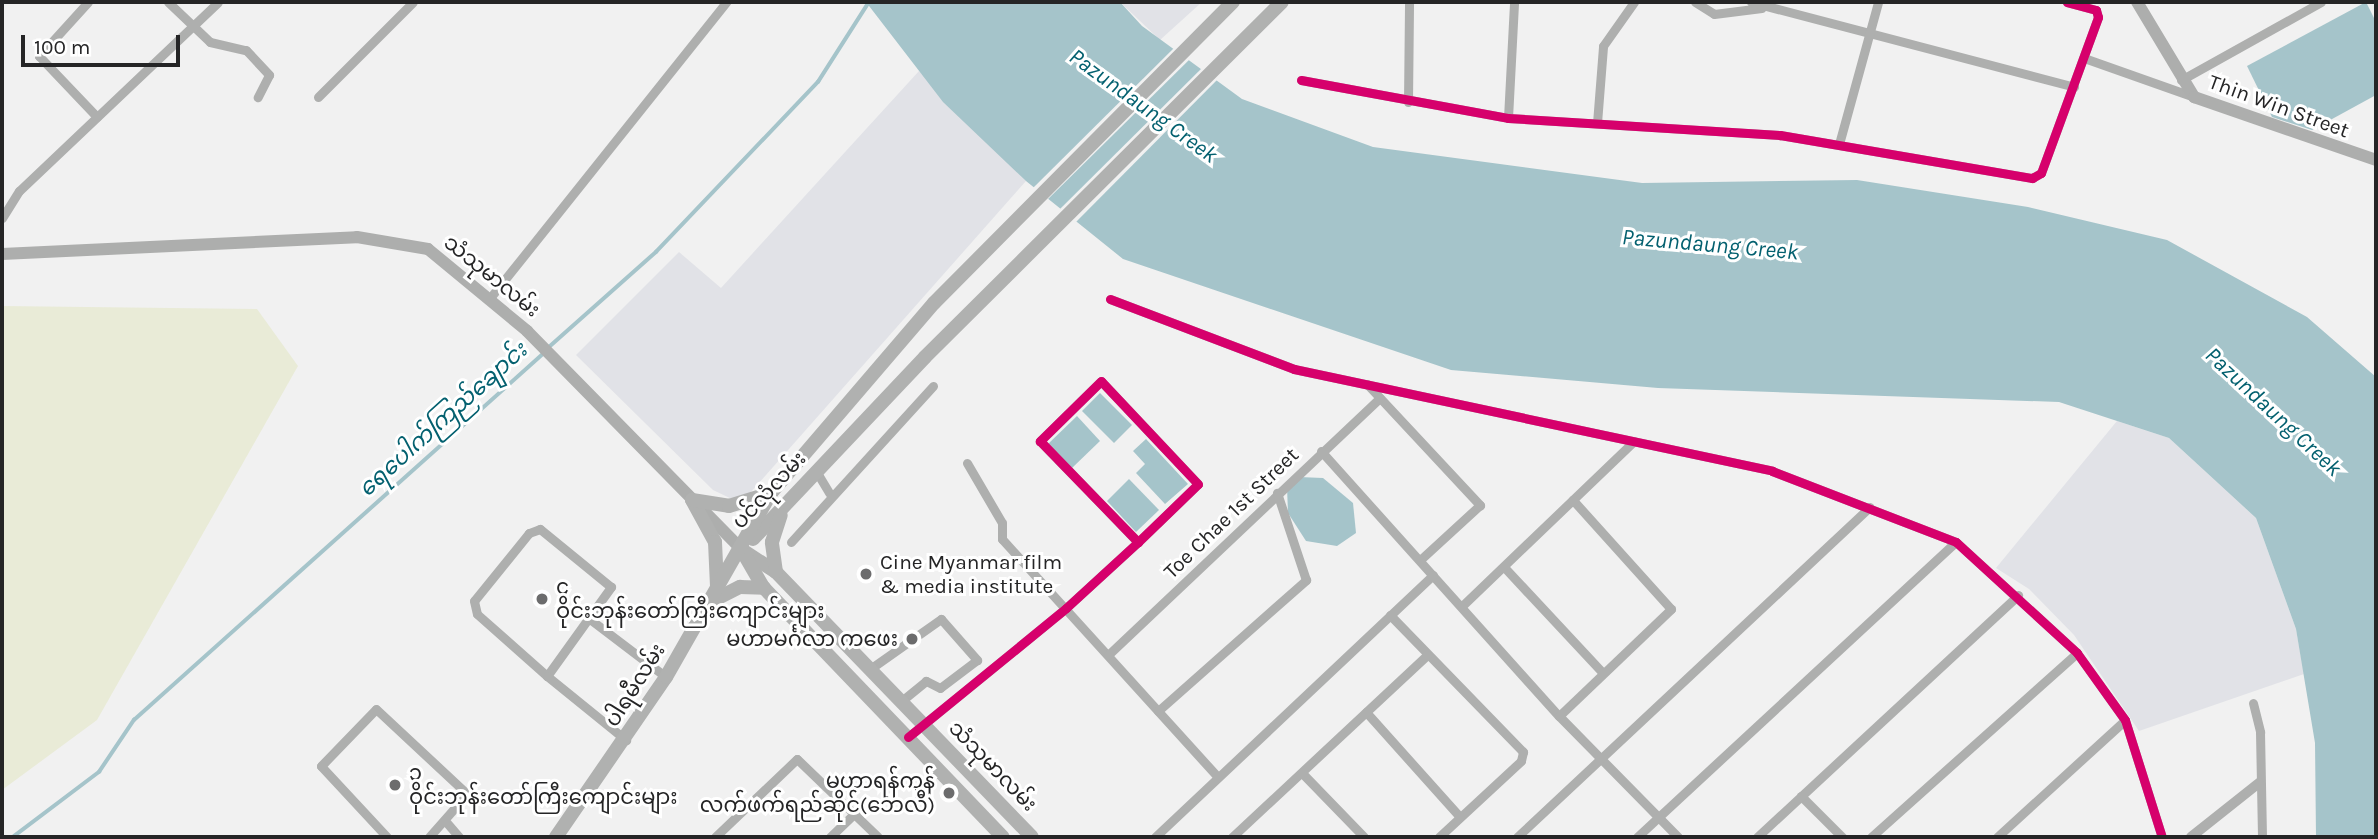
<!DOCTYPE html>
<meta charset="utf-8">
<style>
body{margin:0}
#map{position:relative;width:2378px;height:839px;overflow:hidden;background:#f1f1f1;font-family:Karla,"Noto Sans Myanmar",sans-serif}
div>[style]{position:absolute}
.built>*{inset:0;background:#e1e2e7}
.green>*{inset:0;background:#e9ebd7}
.water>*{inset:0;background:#a5c4ca}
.pier>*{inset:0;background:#f1f1f1}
.stream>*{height:3.5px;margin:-1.75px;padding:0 1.75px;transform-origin:1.75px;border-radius:1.75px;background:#a5c4ca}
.minor>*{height:9px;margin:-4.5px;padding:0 4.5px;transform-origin:4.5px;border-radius:4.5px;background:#aeafae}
.tertiary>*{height:10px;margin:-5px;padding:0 5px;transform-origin:5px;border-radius:5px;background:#aeafae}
.secondary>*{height:12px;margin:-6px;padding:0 6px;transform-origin:6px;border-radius:6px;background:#adaead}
.primary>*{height:14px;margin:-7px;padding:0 7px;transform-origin:7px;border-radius:7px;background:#b0b1b0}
.cycleway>*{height:9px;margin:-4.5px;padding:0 4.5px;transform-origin:4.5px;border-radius:4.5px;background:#d6006c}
.dots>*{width:19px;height:19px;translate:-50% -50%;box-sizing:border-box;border:4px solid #fff;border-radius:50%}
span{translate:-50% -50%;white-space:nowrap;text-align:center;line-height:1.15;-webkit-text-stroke:6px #fff;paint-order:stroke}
.street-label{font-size:21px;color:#252526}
.poi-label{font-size:21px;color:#252526}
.left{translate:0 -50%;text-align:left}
.right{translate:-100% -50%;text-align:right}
.water-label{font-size:23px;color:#03606f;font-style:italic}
.frame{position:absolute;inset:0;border:4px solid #252526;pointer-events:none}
.scale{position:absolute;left:21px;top:35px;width:159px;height:32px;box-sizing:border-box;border:4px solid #252526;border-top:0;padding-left:9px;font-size:21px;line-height:24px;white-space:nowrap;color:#252526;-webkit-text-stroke:5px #fff;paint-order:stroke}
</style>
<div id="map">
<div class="built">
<div style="clip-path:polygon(1120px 2px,1202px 2px,1160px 40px)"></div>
<div style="clip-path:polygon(919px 71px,1026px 181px,750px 493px,734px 500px,713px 490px,576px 355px,679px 252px,721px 288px)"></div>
<div style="clip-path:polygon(2117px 421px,2169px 438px,2256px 518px,2296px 629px,2304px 674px,2139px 731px,2074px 635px,2029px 589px,1996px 568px)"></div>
</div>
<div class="green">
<div style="clip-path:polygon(2px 306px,257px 309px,298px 366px,97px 720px,2px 790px)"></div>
</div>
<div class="water">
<div style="clip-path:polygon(866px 2px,1120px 2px,1142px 26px,1242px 99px,1373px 147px,1642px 183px,1857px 180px,2028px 207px,2167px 240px,2307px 317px,2376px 377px,2376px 837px,2316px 837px,2315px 743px,2296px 629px,2256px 518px,2169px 438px,2059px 402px,1658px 388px,1451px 370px,1123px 259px,1026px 181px,943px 102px)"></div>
<div style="clip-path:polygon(2366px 2px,2376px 22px,2376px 95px,2312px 130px,2272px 117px,2247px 66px)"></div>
<div style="clip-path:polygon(1100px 393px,1132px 425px,1114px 443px,1082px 411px)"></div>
<div style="clip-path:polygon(1077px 416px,1100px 441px,1072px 468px,1048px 444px)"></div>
<div style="clip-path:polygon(1146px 439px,1188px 484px,1165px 504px,1136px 473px,1145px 464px,1133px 451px)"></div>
<div style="clip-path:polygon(1299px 477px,1323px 478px,1353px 503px,1356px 533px,1337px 546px,1306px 541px,1288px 513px,1287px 487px)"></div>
<div style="clip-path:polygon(1129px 479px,1159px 510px,1136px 532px,1107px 501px)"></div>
</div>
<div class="pier">
<div style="clip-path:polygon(1175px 47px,1191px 58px,1046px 201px,1031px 190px)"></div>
<div style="clip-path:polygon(1203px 67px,1219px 78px,1074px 224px,1058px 211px)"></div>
</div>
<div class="stream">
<div style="left:549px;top:347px;width:143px;rotate:-41.6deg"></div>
<div style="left:656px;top:252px;width:235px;rotate:-46.4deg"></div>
<div style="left:818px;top:82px;width:95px;rotate:-57.5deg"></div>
<div style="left:13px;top:837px;width:108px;rotate:-37.1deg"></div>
<div style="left:99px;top:772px;width:63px;rotate:-56.1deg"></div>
<div style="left:134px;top:720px;width:550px;rotate:-41.83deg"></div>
</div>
<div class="minor">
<div style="left:88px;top:2px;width:73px;rotate:132.2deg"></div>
<div style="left:39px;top:56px;width:84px;rotate:46.4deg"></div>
<div style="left:168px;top:2px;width:58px;rotate:43.6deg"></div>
<div style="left:210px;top:42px;width:37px;rotate:13deg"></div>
<div style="left:246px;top:50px;width:34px;rotate:47deg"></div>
<div style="left:269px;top:75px;width:25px;rotate:117deg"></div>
<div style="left:1695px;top:2px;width:22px;rotate:32deg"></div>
<div style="left:1714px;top:14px;width:48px;rotate:-7.1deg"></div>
<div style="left:1751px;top:2px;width:334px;rotate:14.7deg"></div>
<div style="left:2084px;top:58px;width:117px;rotate:19.5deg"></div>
<div style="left:1301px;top:80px;width:210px;rotate:10.4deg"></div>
<div style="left:1508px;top:118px;width:273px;rotate:3.6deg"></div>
<div style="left:1780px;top:135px;width:256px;rotate:9.7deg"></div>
<div style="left:2032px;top:178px;width:10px;rotate:-29deg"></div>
<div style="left:2041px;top:173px;width:166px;rotate:-69.9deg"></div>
<div style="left:2098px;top:17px;width:7px;rotate:-106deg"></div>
<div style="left:2096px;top:10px;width:30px;rotate:-165deg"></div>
<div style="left:2181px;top:80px;width:160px;rotate:-29.1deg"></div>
<div style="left:318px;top:97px;width:134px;rotate:-45deg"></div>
<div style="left:1408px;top:102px;width:100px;rotate:-89.4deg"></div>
<div style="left:1508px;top:118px;width:116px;rotate:-87deg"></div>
<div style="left:1597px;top:123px;width:77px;rotate:-85.5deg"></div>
<div style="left:1603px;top:46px;width:54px;rotate:-54.8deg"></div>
<div style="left:1839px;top:144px;width:147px;rotate:-74.6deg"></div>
<div style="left:2px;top:218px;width:32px;rotate:-58deg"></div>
<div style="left:19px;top:191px;width:274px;rotate:-43.5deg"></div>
<div style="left:490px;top:298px;width:379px;rotate:-51.4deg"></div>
<div style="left:1110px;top:299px;width:197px;rotate:20.8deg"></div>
<div style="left:1294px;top:369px;width:489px;rotate:12deg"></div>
<div style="left:1772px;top:471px;width:197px;rotate:21.1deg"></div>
<div style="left:1956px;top:542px;width:164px;rotate:42.5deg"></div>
<div style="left:2077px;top:653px;width:82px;rotate:54.4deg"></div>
<div style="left:2125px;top:720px;width:123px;rotate:72.5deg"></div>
<div style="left:1367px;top:384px;width:166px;rotate:47deg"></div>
<div style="left:1480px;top:505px;width:81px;rotate:137.5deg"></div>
<div style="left:1321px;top:451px;width:356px;rotate:48.1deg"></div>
<div style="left:1559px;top:716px;width:170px;rotate:45.5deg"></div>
<div style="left:967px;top:463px;width:69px;rotate:59.7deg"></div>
<div style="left:1002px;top:523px;width:16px;rotate:90deg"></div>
<div style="left:1002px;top:539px;width:321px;rotate:47.8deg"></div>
<div style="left:816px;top:471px;width:26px;rotate:59deg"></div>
<div style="left:791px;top:542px;width:211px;rotate:-47.7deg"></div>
<div style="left:1504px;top:567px;width:145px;rotate:47deg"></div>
<div style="left:1462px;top:606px;width:238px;rotate:-43.8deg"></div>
<div style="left:1390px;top:615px;width:191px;rotate:45.8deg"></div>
<div style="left:1523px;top:752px;width:9px;rotate:103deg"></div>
<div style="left:1521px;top:761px;width:112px;rotate:137.2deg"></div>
<div style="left:591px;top:620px;width:94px;rotate:37.2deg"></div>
<div style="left:1108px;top:655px;width:374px;rotate:-43.4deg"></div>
<div style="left:870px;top:669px;width:87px;rotate:-35.2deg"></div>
<div style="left:941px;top:619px;width:55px;rotate:48.7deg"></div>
<div style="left:977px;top:660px;width:46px;rotate:142.9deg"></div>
<div style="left:940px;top:688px;width:16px;rotate:-153deg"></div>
<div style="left:926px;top:681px;width:32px;rotate:141deg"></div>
<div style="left:547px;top:676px;width:110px;rotate:-54.3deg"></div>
<div style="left:611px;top:587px;width:92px;rotate:-140.8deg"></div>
<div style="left:540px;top:529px;width:12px;rotate:160deg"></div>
<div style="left:529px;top:533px;width:87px;rotate:129deg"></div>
<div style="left:474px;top:601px;width:13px;rotate:77deg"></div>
<div style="left:477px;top:614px;width:94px;rotate:41.5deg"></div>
<div style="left:547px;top:676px;width:102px;rotate:39deg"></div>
<div style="left:2253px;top:703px;width:30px;rotate:76deg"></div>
<div style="left:2260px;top:732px;width:105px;rotate:88.9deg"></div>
<div style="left:1158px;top:711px;width:198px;rotate:-41.5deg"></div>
<div style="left:1306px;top:580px;width:92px;rotate:-108.4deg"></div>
<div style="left:1366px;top:712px;width:140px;rotate:48.2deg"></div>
<div style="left:1559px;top:716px;width:155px;rotate:-43.7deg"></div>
<div style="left:1671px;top:609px;width:147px;rotate:-132deg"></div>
<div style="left:908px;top:737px;width:204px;rotate:-39.2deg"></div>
<div style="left:1066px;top:608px;width:98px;rotate:-42.5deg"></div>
<div style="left:1138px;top:542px;width:83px;rotate:-44deg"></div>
<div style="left:1198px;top:484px;width:141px;rotate:-133.3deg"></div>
<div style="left:1101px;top:381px;width:86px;rotate:135.5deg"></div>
<div style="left:1040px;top:441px;width:141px;rotate:45.9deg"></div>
<div style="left:1302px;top:773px;width:89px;rotate:45.9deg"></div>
<div style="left:1801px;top:796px;width:58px;rotate:45deg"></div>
<div style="left:447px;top:823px;width:18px;rotate:49deg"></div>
<div style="left:387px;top:837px;width:97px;rotate:-132.9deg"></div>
<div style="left:321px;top:766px;width:79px;rotate:-46deg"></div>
<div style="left:376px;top:709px;width:125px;rotate:43deg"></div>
<div style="left:467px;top:794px;width:57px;rotate:131.5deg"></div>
<div style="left:715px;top:837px;width:113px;rotate:-43.6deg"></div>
<div style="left:797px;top:759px;width:112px;rotate:43.9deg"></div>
<div style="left:830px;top:837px;width:35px;rotate:-44deg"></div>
<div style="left:1155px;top:837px;width:382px;rotate:-43.3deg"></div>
<div style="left:1232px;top:837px;width:267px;rotate:-43deg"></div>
<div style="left:1517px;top:837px;width:483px;rotate:-43.1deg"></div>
<div style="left:1637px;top:837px;width:434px;rotate:-42.8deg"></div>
<div style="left:1757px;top:837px;width:356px;rotate:-42.8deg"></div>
<div style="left:1871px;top:837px;width:276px;rotate:-41.8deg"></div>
<div style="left:1997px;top:837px;width:173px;rotate:-42.4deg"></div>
</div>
<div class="tertiary">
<div style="left:2191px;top:837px;width:87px;rotate:-38.5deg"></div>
</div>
<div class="secondary">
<div style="left:2137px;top:2px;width:111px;rotate:59deg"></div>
<div style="left:2194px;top:97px;width:193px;rotate:19.1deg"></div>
<div style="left:2px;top:254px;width:355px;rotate:-2.7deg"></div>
<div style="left:357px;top:237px;width:72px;rotate:9.6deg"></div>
<div style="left:428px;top:249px;width:129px;rotate:39.6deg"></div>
<div style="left:527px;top:331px;width:307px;rotate:45.5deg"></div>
</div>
<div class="primary">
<div style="left:692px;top:500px;width:48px;rotate:61.3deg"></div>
<div style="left:715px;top:542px;width:44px;rotate:87.4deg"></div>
<div style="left:692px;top:500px;width:37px;rotate:9deg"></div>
<div style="left:729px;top:506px;width:44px;rotate:-17.2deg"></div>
<div style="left:753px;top:539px;width:250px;rotate:-46.6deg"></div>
<div style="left:925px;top:357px;width:503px;rotate:-44.84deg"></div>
<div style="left:742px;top:550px;width:40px;rotate:32.9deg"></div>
<div style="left:776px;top:572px;width:368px;rotate:46deg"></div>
<div style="left:744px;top:554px;width:39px;rotate:60deg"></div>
<div style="left:764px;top:588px;width:345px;rotate:46.2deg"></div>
<div style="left:776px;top:572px;width:30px;rotate:-98deg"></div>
<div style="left:772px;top:542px;width:28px;rotate:-72deg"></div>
<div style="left:716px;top:599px;width:27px;rotate:-27deg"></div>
<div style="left:740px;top:587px;width:24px;rotate:2deg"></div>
<div style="left:556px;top:837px;width:194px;rotate:-55.5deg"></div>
<div style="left:666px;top:677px;width:212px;rotate:-60.3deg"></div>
<div style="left:771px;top:493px;width:250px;rotate:-49.4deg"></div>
<div style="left:934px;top:303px;width:424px;rotate:-45.2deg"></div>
</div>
<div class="cycleway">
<div style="left:1301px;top:80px;width:210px;rotate:10.4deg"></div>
<div style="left:1508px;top:118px;width:273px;rotate:3.6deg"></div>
<div style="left:1780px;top:135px;width:256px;rotate:9.7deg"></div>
<div style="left:2032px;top:178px;width:10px;rotate:-29deg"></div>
<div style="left:2041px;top:173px;width:166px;rotate:-69.9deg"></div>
<div style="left:2098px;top:17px;width:7px;rotate:-106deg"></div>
<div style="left:2096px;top:10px;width:30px;rotate:-165deg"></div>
<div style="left:1110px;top:299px;width:197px;rotate:20.8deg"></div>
<div style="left:1294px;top:369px;width:489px;rotate:12deg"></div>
<div style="left:1772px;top:471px;width:197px;rotate:21.1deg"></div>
<div style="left:1956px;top:542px;width:164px;rotate:42.5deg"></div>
<div style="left:2077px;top:653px;width:82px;rotate:54.4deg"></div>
<div style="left:2125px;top:720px;width:123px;rotate:72.5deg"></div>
<div style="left:908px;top:737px;width:204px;rotate:-39.2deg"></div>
<div style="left:1066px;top:608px;width:98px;rotate:-42.5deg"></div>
<div style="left:1138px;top:542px;width:83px;rotate:-44deg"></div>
<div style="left:1198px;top:484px;width:141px;rotate:-133.3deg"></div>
<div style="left:1101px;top:381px;width:86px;rotate:135.5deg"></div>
<div style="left:1040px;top:441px;width:141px;rotate:45.9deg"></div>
</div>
<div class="dots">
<div style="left:866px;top:574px;background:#6c6c6d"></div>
<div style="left:542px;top:599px;background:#6c6c6d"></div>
<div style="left:912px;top:639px;background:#6c6c6d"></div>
<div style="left:395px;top:785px;background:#6c6c6d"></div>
<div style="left:949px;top:793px;background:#6c6c6d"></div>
</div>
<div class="street-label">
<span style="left:2279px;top:106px;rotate:20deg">Thin Win Street</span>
<span style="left:492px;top:276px;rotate:39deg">သံသုမာလမ်း</span>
<span style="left:769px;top:490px;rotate:-47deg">ပင်လုံလမ်း</span>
<span style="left:1231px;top:513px;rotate:-44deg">Toe Chae 1st Street</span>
<span style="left:635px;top:685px;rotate:-58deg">ပါရမီလမ်း</span>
<span style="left:993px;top:766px;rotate:46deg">သံသုမာလမ်း</span>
</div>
<div class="poi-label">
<span class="left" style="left:880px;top:574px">Cine Myanmar film<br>&amp; media institute</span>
<span class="left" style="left:556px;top:599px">၄<br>ဝိုင်းဘုန်းတော်ကြီးကျောင်းများ</span>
<span class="right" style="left:898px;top:639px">မဟာမင်္ဂလာ ကဖေး</span>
<span class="left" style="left:409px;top:785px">၃<br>ဝိုင်းဘုန်းတော်ကြီးကျောင်းများ</span>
<span class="right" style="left:935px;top:793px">မဟာရန်ကုန်<br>လက်ဖက်ရည်ဆိုင်(ဘေလီ)</span>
</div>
<div class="water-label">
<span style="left:1143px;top:106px;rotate:36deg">Pazundaung Creek</span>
<span style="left:1710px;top:245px;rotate:5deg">Pazundaung Creek</span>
<span style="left:2273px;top:412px;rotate:43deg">Pazundaung Creek</span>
<span style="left:443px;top:420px;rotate:-42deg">ရေပေါက်ကြည်ချောင်း</span>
</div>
<div class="frame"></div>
<div class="scale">100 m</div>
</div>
